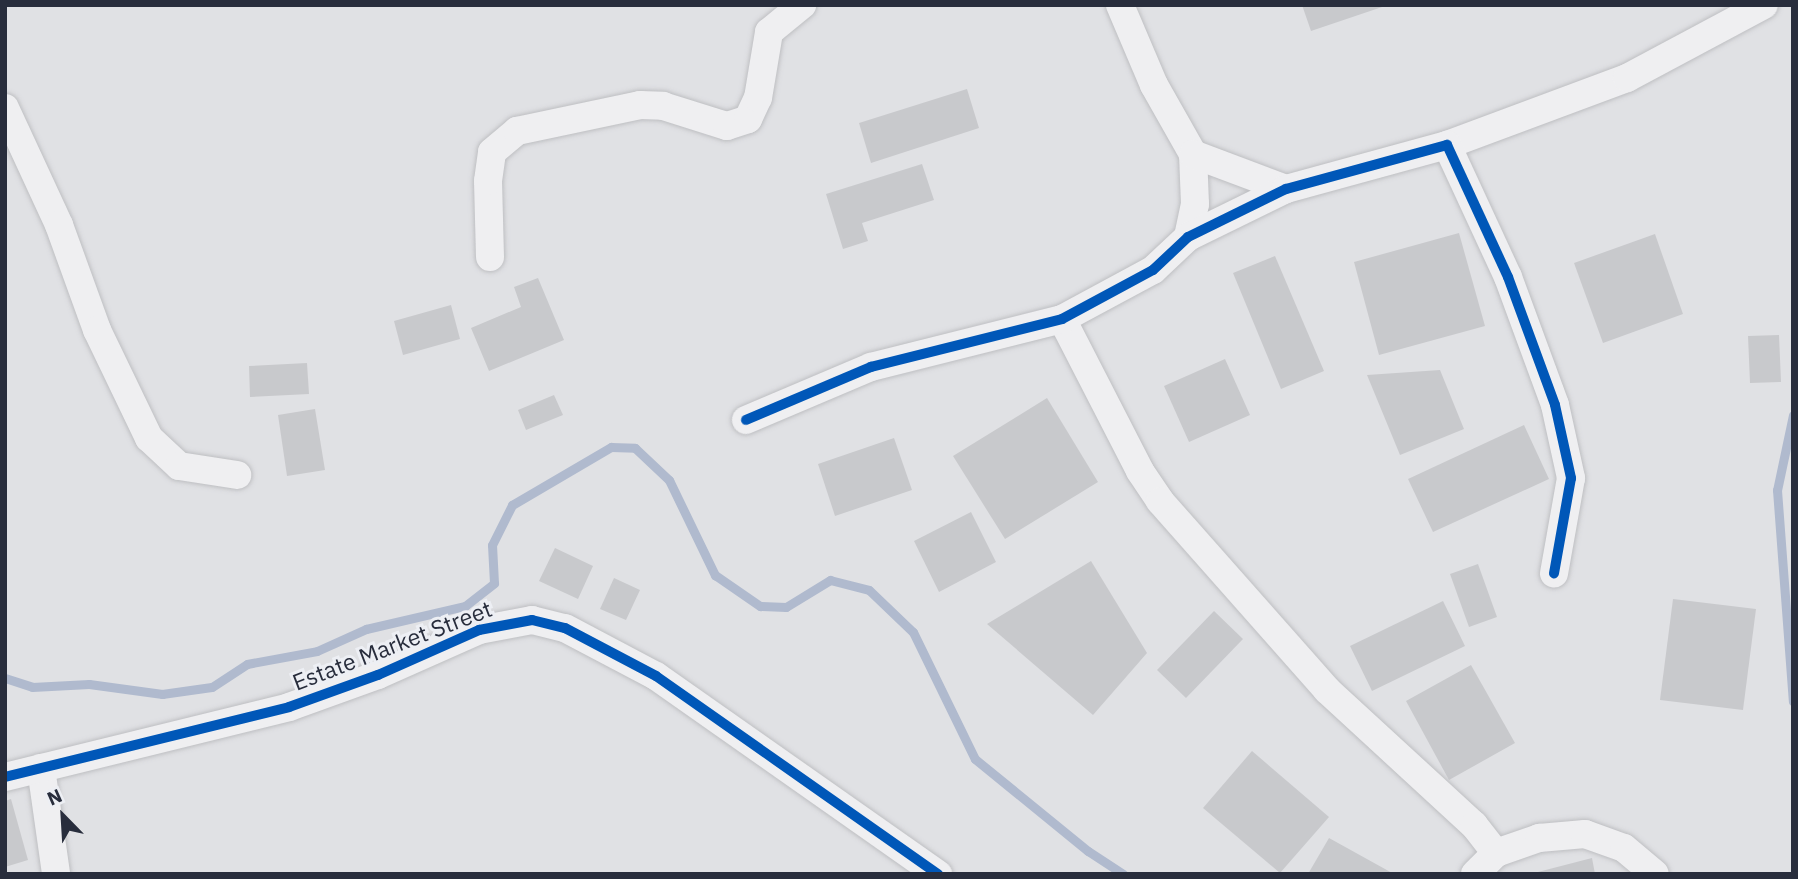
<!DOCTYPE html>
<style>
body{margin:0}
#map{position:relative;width:1798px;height:879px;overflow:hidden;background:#e0e1e4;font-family:"IBM Plex Sans",sans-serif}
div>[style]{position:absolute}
.stream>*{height:9px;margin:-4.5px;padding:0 4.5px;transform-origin:4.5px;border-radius:4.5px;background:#b0bace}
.building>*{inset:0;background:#c8c9cc}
.roads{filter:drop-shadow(0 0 2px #bebfc2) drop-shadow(0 0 2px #bebfc2)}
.minor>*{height:28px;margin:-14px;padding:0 14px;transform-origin:14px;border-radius:14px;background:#efeff1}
.cycleway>*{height:10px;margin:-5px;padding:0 5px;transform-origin:5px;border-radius:5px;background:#0057b8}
span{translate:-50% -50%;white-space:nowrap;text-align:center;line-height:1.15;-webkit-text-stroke:6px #edeff4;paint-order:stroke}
.street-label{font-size:23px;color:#282d3c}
.frame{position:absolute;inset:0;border:7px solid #282d3c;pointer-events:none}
.north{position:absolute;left:28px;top:781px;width:70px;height:70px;-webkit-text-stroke:5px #edeff4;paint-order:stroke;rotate:336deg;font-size:19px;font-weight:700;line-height:28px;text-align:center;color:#282d3c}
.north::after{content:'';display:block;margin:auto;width:24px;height:32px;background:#282d3c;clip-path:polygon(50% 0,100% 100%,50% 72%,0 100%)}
</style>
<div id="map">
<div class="stream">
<div style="left:1793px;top:415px;width:77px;rotate:102deg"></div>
<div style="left:1777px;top:490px;width:212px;rotate:85.7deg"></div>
<div style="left:5px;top:678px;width:28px;rotate:18deg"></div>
<div style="left:32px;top:687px;width:57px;rotate:-3deg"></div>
<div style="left:89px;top:684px;width:74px;rotate:7.8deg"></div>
<div style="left:162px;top:694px;width:50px;rotate:-8deg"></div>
<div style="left:212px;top:687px;width:42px;rotate:-33.3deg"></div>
<div style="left:247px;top:664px;width:71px;rotate:-10.5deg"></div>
<div style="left:317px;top:651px;width:54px;rotate:-24.2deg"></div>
<div style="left:366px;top:629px;width:102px;rotate:-13.1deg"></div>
<div style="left:465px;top:606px;width:37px;rotate:-38deg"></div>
<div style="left:494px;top:583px;width:38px;rotate:-93deg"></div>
<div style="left:492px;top:545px;width:45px;rotate:-63.4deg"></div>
<div style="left:512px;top:505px;width:115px;rotate:-30.4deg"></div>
<div style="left:611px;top:447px;width:24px;rotate:2deg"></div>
<div style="left:635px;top:448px;width:47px;rotate:43.3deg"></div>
<div style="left:669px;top:480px;width:106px;rotate:64.2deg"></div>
<div style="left:715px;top:575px;width:55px;rotate:34.6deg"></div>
<div style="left:760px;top:606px;width:26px;rotate:2deg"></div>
<div style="left:786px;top:607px;width:52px;rotate:-31.5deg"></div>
<div style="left:830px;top:580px;width:40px;rotate:14.4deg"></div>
<div style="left:869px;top:590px;width:61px;rotate:43.7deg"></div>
<div style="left:913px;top:632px;width:141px;rotate:64deg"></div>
<div style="left:975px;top:759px;width:146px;rotate:39.2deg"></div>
<div style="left:1088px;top:851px;width:42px;rotate:33.3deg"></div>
</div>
<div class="building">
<div style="clip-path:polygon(1302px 5px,1385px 5px,1385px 6px,1311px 31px)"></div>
<div style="clip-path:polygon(967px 89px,979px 128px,871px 163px,859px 123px)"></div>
<div style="clip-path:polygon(922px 164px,934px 200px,862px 223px,868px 241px,843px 249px,826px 194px)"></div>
<div style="clip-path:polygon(1459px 233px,1485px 326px,1379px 355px,1354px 262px)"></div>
<div style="clip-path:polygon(1655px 234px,1683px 314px,1603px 343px,1574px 263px)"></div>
<div style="clip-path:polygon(1275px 256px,1324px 371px,1281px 389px,1233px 273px)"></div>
<div style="clip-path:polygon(538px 278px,564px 340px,489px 371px,471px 328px,521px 307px,514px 287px)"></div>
<div style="clip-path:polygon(451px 305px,460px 339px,403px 355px,394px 321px)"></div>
<div style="clip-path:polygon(1779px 335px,1781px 382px,1750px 383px,1748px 336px)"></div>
<div style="clip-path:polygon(1225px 359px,1250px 415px,1189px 442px,1164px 386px)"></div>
<div style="clip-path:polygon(307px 363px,309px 394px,250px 397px,249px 366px)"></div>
<div style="clip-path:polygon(1440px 370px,1464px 429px,1400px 455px,1367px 375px)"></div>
<div style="clip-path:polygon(554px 395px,563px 415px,526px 430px,518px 410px)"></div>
<div style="clip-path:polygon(1047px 398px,1098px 482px,1005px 539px,953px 456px)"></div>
<div style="clip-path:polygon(315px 409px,325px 470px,287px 476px,278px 415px)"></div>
<div style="clip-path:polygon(1524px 425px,1549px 479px,1433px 532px,1408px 479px)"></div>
<div style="clip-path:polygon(894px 438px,912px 490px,835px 516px,818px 464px)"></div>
<div style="clip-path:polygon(971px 512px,996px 562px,939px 592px,914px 541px)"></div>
<div style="clip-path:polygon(555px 548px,593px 566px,578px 599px,539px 581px)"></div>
<div style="clip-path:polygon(1091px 561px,1147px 653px,1093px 715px,987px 624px)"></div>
<div style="clip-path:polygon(1478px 564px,1497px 617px,1469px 627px,1450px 574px)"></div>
<div style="clip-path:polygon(614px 578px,640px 590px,626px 620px,600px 609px)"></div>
<div style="clip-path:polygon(1673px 599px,1756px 609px,1743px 710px,1660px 700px)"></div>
<div style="clip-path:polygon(1443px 601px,1465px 646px,1372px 691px,1350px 646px)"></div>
<div style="clip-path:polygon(1214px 611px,1243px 639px,1186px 698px,1157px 670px)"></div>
<div style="clip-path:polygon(1471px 665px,1515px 743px,1449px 780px,1406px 701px)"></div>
<div style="clip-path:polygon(1252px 751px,1329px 817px,1280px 873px,1203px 808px)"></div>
<div style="clip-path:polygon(11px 799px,28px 860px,5px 867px,5px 801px)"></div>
<div style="clip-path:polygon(1329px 838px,1394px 874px,1308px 874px)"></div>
<div style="clip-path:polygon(1592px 858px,1595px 874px,1534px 874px,1534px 873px)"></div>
</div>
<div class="roads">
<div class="minor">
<div style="left:1120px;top:5px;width:87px;rotate:67deg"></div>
<div style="left:1154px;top:85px;width:79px;rotate:60.5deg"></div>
<div style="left:1193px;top:154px;width:50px;rotate:87.7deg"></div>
<div style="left:1195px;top:204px;width:34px;rotate:102deg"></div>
<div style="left:5px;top:108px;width:129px;rotate:65.2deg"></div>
<div style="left:59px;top:225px;width:112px;rotate:70.1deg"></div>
<div style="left:97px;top:330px;width:120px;rotate:64.3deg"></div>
<div style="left:149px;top:438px;width:41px;rotate:43deg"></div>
<div style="left:179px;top:466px;width:59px;rotate:8.8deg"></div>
<div style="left:1447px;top:145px;width:192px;rotate:-20.4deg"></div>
<div style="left:1627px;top:78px;width:155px;rotate:-28.1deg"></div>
<div style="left:1193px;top:154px;width:99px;rotate:20.6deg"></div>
<div style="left:490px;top:257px;width:76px;rotate:-91.5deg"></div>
<div style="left:488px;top:181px;width:29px;rotate:-82deg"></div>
<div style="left:492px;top:152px;width:33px;rotate:-40deg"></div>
<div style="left:517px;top:131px;width:126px;rotate:-11.9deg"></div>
<div style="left:640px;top:105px;width:23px;rotate:2deg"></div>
<div style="left:663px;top:106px;width:67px;rotate:17.4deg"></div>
<div style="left:727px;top:126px;width:22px;rotate:-18deg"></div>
<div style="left:748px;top:119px;width:23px;rotate:-65deg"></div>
<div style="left:758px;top:98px;width:67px;rotate:-80.5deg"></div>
<div style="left:769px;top:32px;width:43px;rotate:-39.3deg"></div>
<div style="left:1062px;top:319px;width:171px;rotate:62.8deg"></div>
<div style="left:1140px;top:471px;width:36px;rotate:56deg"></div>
<div style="left:1160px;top:501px;width:252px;rotate:48.5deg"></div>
<div style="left:1327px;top:690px;width:200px;rotate:42.6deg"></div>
<div style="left:1474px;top:825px;width:36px;rotate:52deg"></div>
<div style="left:1496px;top:853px;width:46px;rotate:-19.2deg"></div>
<div style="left:1539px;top:838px;width:46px;rotate:-5deg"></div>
<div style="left:1585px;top:834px;width:41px;rotate:19.7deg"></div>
<div style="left:1624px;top:848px;width:40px;rotate:40deg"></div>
<div style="left:746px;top:420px;width:136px;rotate:-23deg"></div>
<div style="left:871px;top:367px;width:197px;rotate:-14.1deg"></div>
<div style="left:1062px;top:319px;width:103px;rotate:-28.3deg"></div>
<div style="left:1153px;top:270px;width:48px;rotate:-43.3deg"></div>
<div style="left:1188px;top:237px;width:109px;rotate:-26.1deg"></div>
<div style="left:1286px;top:189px;width:167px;rotate:-15.3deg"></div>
<div style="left:1447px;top:145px;width:145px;rotate:65.2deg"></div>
<div style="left:1508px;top:277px;width:136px;rotate:69.8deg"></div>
<div style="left:1555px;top:405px;width:75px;rotate:77.6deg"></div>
<div style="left:1571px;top:478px;width:97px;rotate:100.1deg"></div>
<div style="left:41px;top:768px;width:107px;rotate:81.9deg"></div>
<div style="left:5px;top:777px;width:292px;rotate:-13.8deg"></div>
<div style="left:289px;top:707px;width:95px;rotate:-19.8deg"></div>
<div style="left:378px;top:675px;width:111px;rotate:-24deg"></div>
<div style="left:479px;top:630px;width:54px;rotate:-10.7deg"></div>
<div style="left:532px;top:620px;width:34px;rotate:14deg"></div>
<div style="left:565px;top:628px;width:103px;rotate:27.8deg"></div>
<div style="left:656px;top:676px;width:345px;rotate:35.1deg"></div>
<div style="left:1475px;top:874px;width:30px;rotate:-45deg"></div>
</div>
</div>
<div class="cycleway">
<div style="left:746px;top:420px;width:136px;rotate:-23deg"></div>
<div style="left:871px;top:367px;width:197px;rotate:-14.1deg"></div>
<div style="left:1062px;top:319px;width:103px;rotate:-28.3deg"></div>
<div style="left:1153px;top:270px;width:48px;rotate:-43.3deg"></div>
<div style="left:1188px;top:237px;width:109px;rotate:-26.1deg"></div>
<div style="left:1286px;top:189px;width:167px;rotate:-15.3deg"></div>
<div style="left:1447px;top:145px;width:145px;rotate:65.2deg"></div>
<div style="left:1508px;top:277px;width:136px;rotate:69.8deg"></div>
<div style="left:1555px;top:405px;width:75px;rotate:77.6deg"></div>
<div style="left:1571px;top:478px;width:97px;rotate:100.1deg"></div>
<div style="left:5px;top:777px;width:292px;rotate:-13.8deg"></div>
<div style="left:289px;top:707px;width:95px;rotate:-19.8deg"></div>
<div style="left:378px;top:675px;width:111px;rotate:-24deg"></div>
<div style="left:479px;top:630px;width:54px;rotate:-10.7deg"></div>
<div style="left:532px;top:620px;width:34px;rotate:14deg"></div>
<div style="left:565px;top:628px;width:103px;rotate:27.8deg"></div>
<div style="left:656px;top:676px;width:345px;rotate:35.1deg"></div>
</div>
<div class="street-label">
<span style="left:392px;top:645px;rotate:-21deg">Estate Market Street</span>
</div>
<div class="frame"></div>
<div class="north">N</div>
</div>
